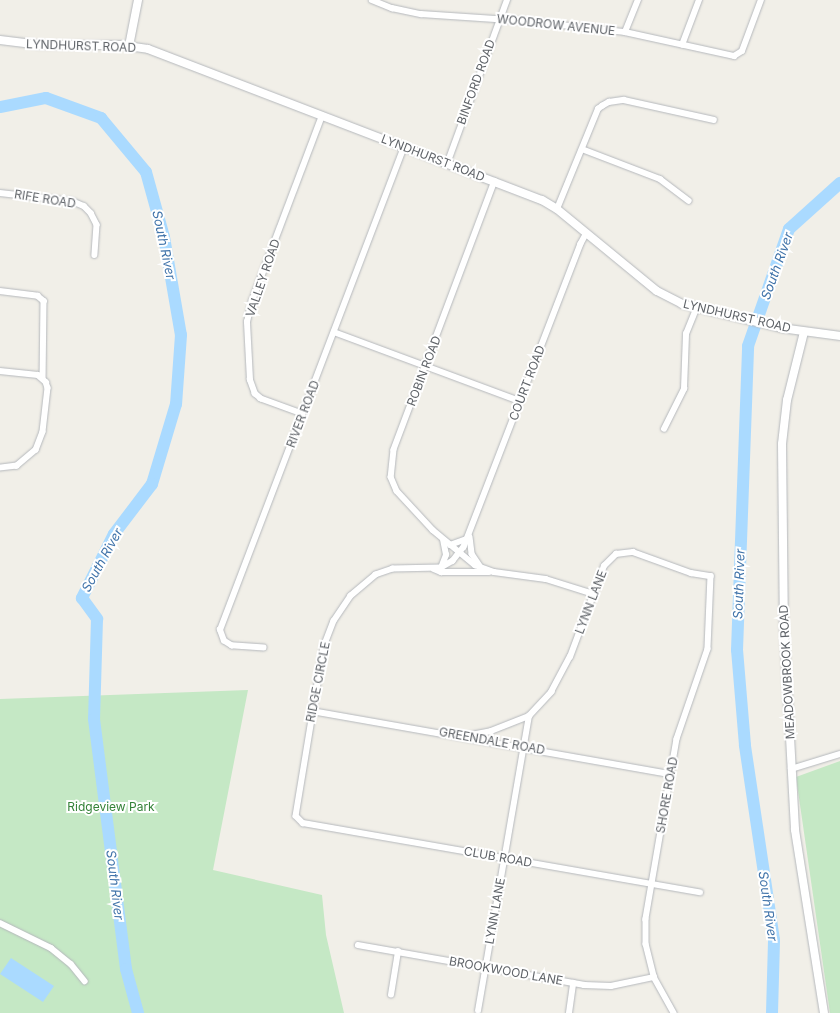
<!DOCTYPE html>
<style>
body{margin:0}
#map{position:relative;width:840px;height:1013px;overflow:hidden;background:#f1efe8;font-family:Inter,sans-serif}
div>[style]{position:absolute}
.green>*{inset:0;background:#c5e8c5}
.water>*{inset:0;background:#aadaff}
.river>*{height:12px;margin:-6px;padding:0 6px;transform-origin:6px;border-radius:6px;background:#aadaff}
.roads{filter:drop-shadow(0 0 1px #b5b8bc) drop-shadow(0 0 1px #b5b8bc)}
.street>*{height:5.5px;margin:-2.75px;padding:0 2.75px;transform-origin:2.75px;border-radius:2.75px;background:#fff}
.secondary>*{height:8px;margin:-4px;padding:0 4px;transform-origin:4px;border-radius:4px;background:#fff}
span{translate:-50% -50%;white-space:nowrap;text-align:center;line-height:1.15;-webkit-text-stroke:4px #fff;paint-order:stroke}
.street-label{font-size:12px;color:#5f6368}
.park-label{font-size:12px;color:#348238}
.water-label{font-size:13px;color:#4174aa;font-style:italic}
</style>
<div id="map">
<div class="green">
<div style="clip-path:polygon(248px 690px,213px 870px,322px 895px,326px 935px,344px 1013px,0 1013px,0 699px)"></div>
<div style="clip-path:polygon(840px 761px,840px 1013px,830px 1013px,796px 777px)"></div>
</div>
<div class="water">
<div style="clip-path:polygon(11px 958px,54px 986px,43px 1002px,0 974px)"></div>
</div>
<div class="river">
<div style="left:0;top:107px;width:47px;rotate:-11.1deg"></div>
<div style="left:46px;top:98px;width:59px;rotate:20deg"></div>
<div style="left:101px;top:118px;width:70px;rotate:50.2deg"></div>
<div style="left:146px;top:172px;width:67px;rotate:74.5deg"></div>
<div style="left:164px;top:237px;width:99px;rotate:80.2deg"></div>
<div style="left:181px;top:335px;width:69px;rotate:94.1deg"></div>
<div style="left:176px;top:404px;width:84px;rotate:106.7deg"></div>
<div style="left:152px;top:484px;width:63px;rotate:127.2deg"></div>
<div style="left:114px;top:534px;width:72px;rotate:116.6deg"></div>
<div style="left:82px;top:598px;width:26px;rotate:54deg"></div>
<div style="left:97px;top:619px;width:100px;rotate:91.7deg"></div>
<div style="left:94px;top:719px;width:252px;rotate:82.7deg"></div>
<div style="left:126px;top:969px;width:46px;rotate:74.7deg"></div>
<div style="left:772px;top:1013px;width:73px;rotate:-88.4deg"></div>
<div style="left:774px;top:940px;width:197px;rotate:-98.5deg"></div>
<div style="left:745px;top:745px;width:95px;rotate:-94.8deg"></div>
<div style="left:737px;top:650px;width:304px;rotate:-87.9deg"></div>
<div style="left:748px;top:346px;width:124px;rotate:-70.7deg"></div>
<div style="left:789px;top:229px;width:69px;rotate:-42deg"></div>
</div>
<div class="roads">
<div class="street">
<div style="left:372px;top:0;width:22px;rotate:22deg"></div>
<div style="left:392px;top:8px;width:30px;rotate:12deg"></div>
<div style="left:421px;top:14px;width:104px;rotate:3.9deg"></div>
<div style="left:525px;top:21px;width:101px;rotate:6.3deg"></div>
<div style="left:625px;top:32px;width:112px;rotate:12.4deg"></div>
<div style="left:734px;top:56px;width:9px;rotate:-32deg"></div>
<div style="left:742px;top:51px;width:54px;rotate:-69.6deg"></div>
<div style="left:625px;top:32px;width:35px;rotate:-68deg"></div>
<div style="left:682px;top:45px;width:48px;rotate:-69.3deg"></div>
<div style="left:582px;top:149px;width:84px;rotate:21deg"></div>
<div style="left:660px;top:179px;width:36px;rotate:37deg"></div>
<div style="left:447px;top:164px;width:175px;rotate:-69.9deg"></div>
<div style="left:495px;top:181px;width:287px;rotate:110.6deg"></div>
<div style="left:394px;top:450px;width:27px;rotate:96deg"></div>
<div style="left:391px;top:477px;width:15px;rotate:67deg"></div>
<div style="left:397px;top:491px;width:53px;rotate:47.3deg"></div>
<div style="left:433px;top:530px;width:55px;rotate:39.8deg"></div>
<div style="left:475px;top:565px;width:20px;rotate:20deg"></div>
<div style="left:494px;top:572px;width:52px;rotate:7.7deg"></div>
<div style="left:546px;top:579px;width:50px;rotate:17.4deg"></div>
<div style="left:0;top:193px;width:72px;rotate:6.3deg"></div>
<div style="left:72px;top:201px;width:13px;rotate:23deg"></div>
<div style="left:84px;top:206px;width:10px;rotate:45deg"></div>
<div style="left:91px;top:213px;width:13px;rotate:63deg"></div>
<div style="left:97px;top:225px;width:30px;rotate:94deg"></div>
<div style="left:557px;top:209px;width:108px;rotate:-67.7deg"></div>
<div style="left:598px;top:109px;width:5px;rotate:-37deg"></div>
<div style="left:602px;top:106px;width:8px;rotate:-30deg"></div>
<div style="left:609px;top:102px;width:15px;rotate:-8deg"></div>
<div style="left:624px;top:100px;width:92px;rotate:12.5deg"></div>
<div style="left:587px;top:233px;width:13px;rotate:119deg"></div>
<div style="left:581px;top:244px;width:325px;rotate:111.1deg"></div>
<div style="left:464px;top:547px;width:18px;rotate:128deg"></div>
<div style="left:453px;top:561px;width:14px;rotate:150deg"></div>
<div style="left:441px;top:568px;width:48px;rotate:178.8deg"></div>
<div style="left:393px;top:569px;width:18px;rotate:161deg"></div>
<div style="left:376px;top:575px;width:33px;rotate:140deg"></div>
<div style="left:351px;top:596px;width:30px;rotate:124deg"></div>
<div style="left:334px;top:621px;width:28px;rotate:111deg"></div>
<div style="left:324px;top:647px;width:171px;rotate:99.4deg"></div>
<div style="left:296px;top:816px;width:10px;rotate:45deg"></div>
<div style="left:303px;top:823px;width:403px;rotate:9.9deg"></div>
<div style="left:0;top:291px;width:38px;rotate:7deg"></div>
<div style="left:38px;top:296px;width:8px;rotate:40deg"></div>
<div style="left:44px;top:301px;width:77px;rotate:90.7deg"></div>
<div style="left:334px;top:332px;width:198px;rotate:20.4deg"></div>
<div style="left:0;top:371px;width:38px;rotate:6deg"></div>
<div style="left:38px;top:375px;width:11px;rotate:41deg"></div>
<div style="left:46px;top:382px;width:6px;rotate:72deg"></div>
<div style="left:48px;top:388px;width:44px;rotate:96.5deg"></div>
<div style="left:43px;top:432px;width:19px;rotate:111deg"></div>
<div style="left:36px;top:450px;width:25px;rotate:140deg"></div>
<div style="left:17px;top:466px;width:17px;rotate:173deg"></div>
<div style="left:302px;top:414px;width:44px;rotate:-159.9deg"></div>
<div style="left:261px;top:399px;width:8px;rotate:-140deg"></div>
<div style="left:255px;top:394px;width:15px;rotate:-110deg"></div>
<div style="left:250px;top:380px;width:58px;rotate:-93deg"></div>
<div style="left:247px;top:322px;width:22px;rotate:-77deg"></div>
<div style="left:252px;top:301px;width:198px;rotate:-69.3deg"></div>
<div style="left:664px;top:429px;width:45px;rotate:-63.4deg"></div>
<div style="left:684px;top:389px;width:55px;rotate:-87.9deg"></div>
<div style="left:686px;top:334px;width:27px;rotate:-68deg"></div>
<div style="left:470px;top:537px;width:17px;rotate:83deg"></div>
<div style="left:472px;top:554px;width:14px;rotate:56deg"></div>
<div style="left:450px;top:545px;width:20px;rotate:-20deg"></div>
<div style="left:441px;top:568px;width:14px;rotate:-69deg"></div>
<div style="left:446px;top:555px;width:15px;rotate:-101deg"></div>
<div style="left:434px;top:569px;width:8px;rotate:23deg"></div>
<div style="left:441px;top:572px;width:48px"></div>
<div style="left:264px;top:648px;width:32px;rotate:-176deg"></div>
<div style="left:232px;top:646px;width:9px;rotate:-148deg"></div>
<div style="left:224px;top:641px;width:12px;rotate:-110deg"></div>
<div style="left:220px;top:630px;width:517px;rotate:-69.15deg"></div>
<div style="left:312px;top:711px;width:364px;rotate:10deg"></div>
<div style="left:466px;top:736px;width:25px;rotate:-11deg"></div>
<div style="left:491px;top:731px;width:41px;rotate:-21.5deg"></div>
<div style="left:529px;top:716px;width:33px;rotate:-47deg"></div>
<div style="left:551px;top:692px;width:40px;rotate:-62deg"></div>
<div style="left:570px;top:657px;width:97px;rotate:-69.5deg"></div>
<div style="left:604px;top:566px;width:17px;rotate:-45deg"></div>
<div style="left:616px;top:554px;width:17px;rotate:-7deg"></div>
<div style="left:633px;top:552px;width:62px;rotate:19.9deg"></div>
<div style="left:691px;top:573px;width:20px;rotate:9deg"></div>
<div style="left:711px;top:576px;width:73px;rotate:92.4deg"></div>
<div style="left:708px;top:649px;width:95px;rotate:109deg"></div>
<div style="left:677px;top:739px;width:183px;rotate:99.8deg"></div>
<div style="left:646px;top:919px;width:25px;rotate:90deg"></div>
<div style="left:646px;top:944px;width:34px;rotate:76deg"></div>
<div style="left:654px;top:977px;width:41px;rotate:60.9deg"></div>
<div style="left:791px;top:769px;width:51px;rotate:-17deg"></div>
<div style="left:0;top:923px;width:57px;rotate:26.1deg"></div>
<div style="left:51px;top:948px;width:26px;rotate:39deg"></div>
<div style="left:71px;top:964px;width:22px;rotate:51deg"></div>
<div style="left:358px;top:945px;width:230px;rotate:10deg"></div>
<div style="left:584px;top:985px;width:27px;rotate:2deg"></div>
<div style="left:611px;top:986px;width:44px;rotate:-11.8deg"></div>
<div style="left:391px;top:995px;width:44px;rotate:-80.8deg"></div>
<div style="left:478px;top:1011px;width:299px;rotate:-80.2deg"></div>
<div style="left:569px;top:1013px;width:30px;rotate:-82deg"></div>
</div>
<div class="secondary">
<div style="left:0;top:40px;width:39px;rotate:7deg"></div>
<div style="left:39px;top:45px;width:81px"></div>
<div style="left:120px;top:45px;width:28px;rotate:8deg"></div>
<div style="left:148px;top:49px;width:422px;rotate:21deg"></div>
<div style="left:542px;top:200px;width:17px;rotate:31deg"></div>
<div style="left:557px;top:209px;width:129px;rotate:39.4deg"></div>
<div style="left:657px;top:291px;width:28px;rotate:27deg"></div>
<div style="left:682px;top:304px;width:102px;rotate:13.6deg"></div>
<div style="left:781px;top:328px;width:60px;rotate:7.7deg"></div>
<div style="left:129px;top:46px;width:47px;rotate:-78.9deg"></div>
<div style="left:804px;top:332px;width:70px;rotate:104deg"></div>
<div style="left:787px;top:400px;width:44px;rotate:96.5deg"></div>
<div style="left:782px;top:444px;width:182px;rotate:89.4deg"></div>
<div style="left:784px;top:626px;width:204px;rotate:86.9deg"></div>
<div style="left:795px;top:830px;width:185px;rotate:81deg"></div>
</div>
</div>
<div class="street-label">
<span style="left:556px;top:25px;rotate:6deg">WOODROW AVENUE</span>
<span style="left:81px;top:46px;rotate:2deg">LYNDHURST ROAD</span>
<span style="left:476px;top:82px;rotate:-70deg">BINFORD ROAD</span>
<span style="left:433px;top:158px;rotate:21deg">LYNDHURST ROAD</span>
<span style="left:45px;top:199px;rotate:9deg">RIFE ROAD</span>
<span style="left:263px;top:278px;rotate:-71deg">VALLEY ROAD</span>
<span style="left:737px;top:316px;rotate:13deg">LYNDHURST ROAD</span>
<span style="left:424px;top:371px;rotate:-69deg">ROBIN ROAD</span>
<span style="left:527px;top:383px;rotate:-69deg">COURT ROAD</span>
<span style="left:303px;top:414px;rotate:-69deg">RIVER ROAD</span>
<span style="left:591px;top:602px;rotate:-69deg">LYNN LANE</span>
<span style="left:787px;top:672px;rotate:-93deg">MEADOWBROOK ROAD</span>
<span style="left:318px;top:682px;rotate:-79deg">RIDGE CIRCLE</span>
<span style="left:492px;top:741px;rotate:10deg">GREENDALE ROAD</span>
<span style="left:667px;top:795px;rotate:-80deg">SHORE ROAD</span>
<span style="left:498px;top:857px;rotate:10deg">CLUB ROAD</span>
<span style="left:495px;top:911px;rotate:-80deg">LYNN LANE</span>
<span style="left:506px;top:971px;rotate:10deg">BROOKWOOD LANE</span>
</div>
<div class="park-label">
<span style="left:111px;top:807px">Ridgeview Park</span>
</div>
<div class="water-label">
<span style="left:164px;top:245px;rotate:78deg">South River</span>
<span style="left:777px;top:266px;rotate:-70deg">South River</span>
<span style="left:102px;top:560px;rotate:-61deg">South River</span>
<span style="left:739px;top:584px;rotate:-88deg">South River</span>
<span style="left:115px;top:885px;rotate:83deg">South River</span>
<span style="left:768px;top:906px;rotate:82deg">South River</span>
</div>
</div>
